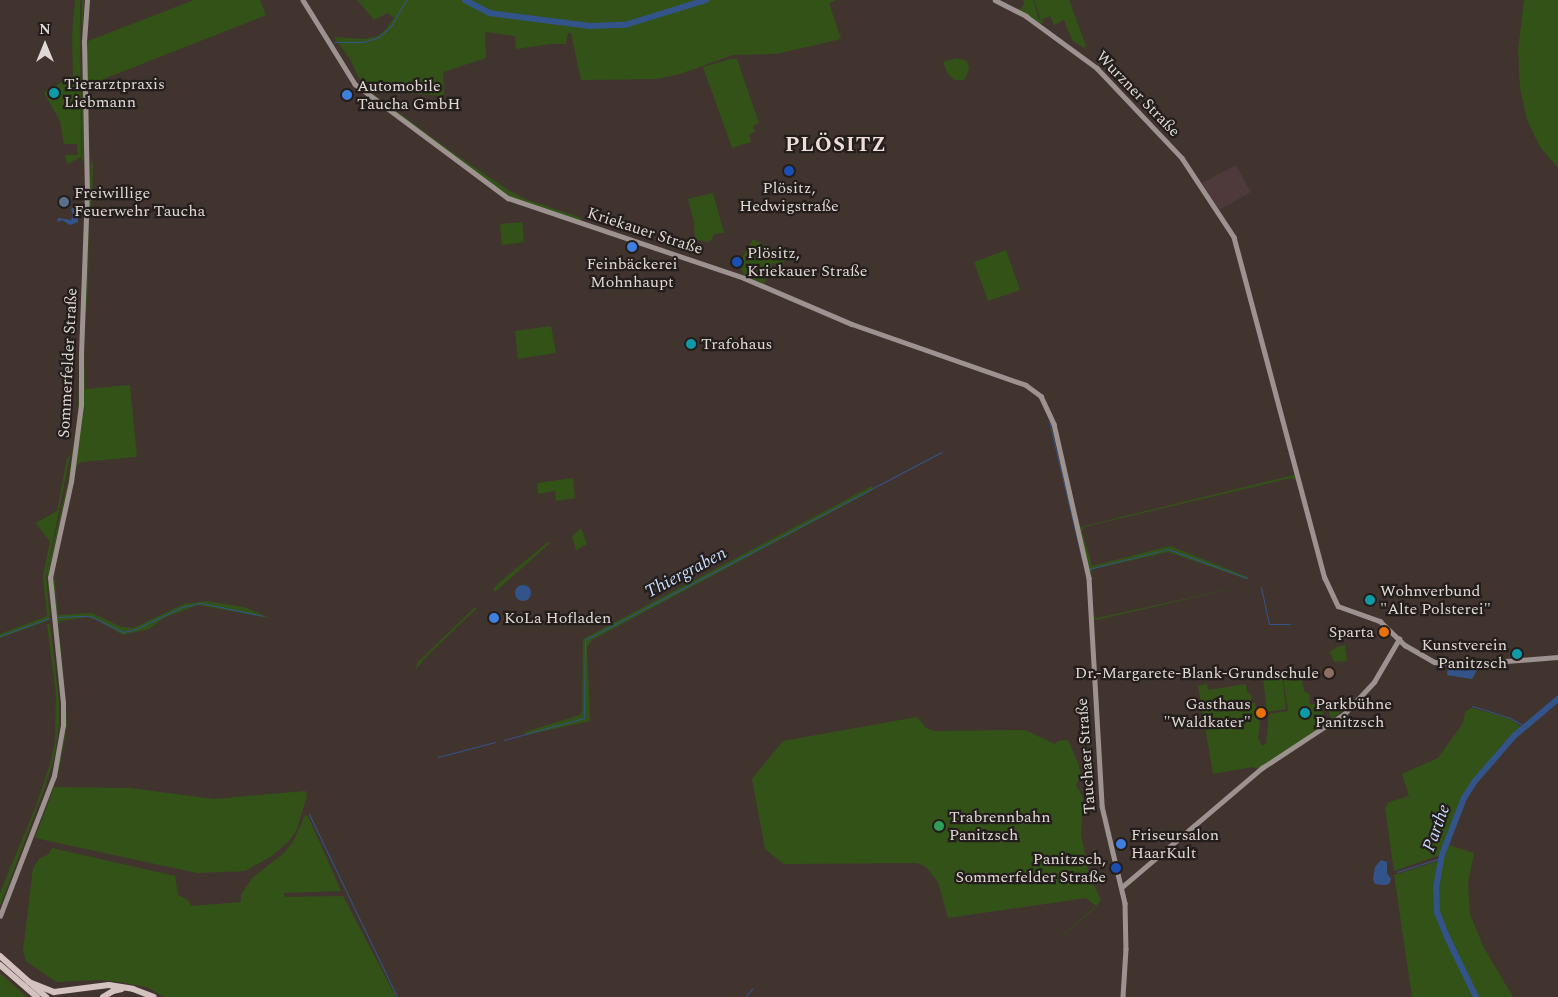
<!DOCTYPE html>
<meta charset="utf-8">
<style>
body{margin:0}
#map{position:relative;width:1558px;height:997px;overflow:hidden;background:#41342f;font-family:Spectral,serif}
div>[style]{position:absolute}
.industrial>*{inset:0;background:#4e393b}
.green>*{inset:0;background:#335218}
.water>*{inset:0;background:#33548b}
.round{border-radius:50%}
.stream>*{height:1px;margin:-0.5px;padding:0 0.5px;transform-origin:0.5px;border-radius:0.5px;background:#33548b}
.river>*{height:6px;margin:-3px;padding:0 3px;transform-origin:3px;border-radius:3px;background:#33548b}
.secondary>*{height:4.5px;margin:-2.25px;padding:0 2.25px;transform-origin:2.25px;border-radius:2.25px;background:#9e9291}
.highway>*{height:6px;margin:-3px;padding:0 3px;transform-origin:3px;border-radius:3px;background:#d4c2c0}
.dots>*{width:14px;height:14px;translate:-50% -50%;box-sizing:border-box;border:2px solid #231d1b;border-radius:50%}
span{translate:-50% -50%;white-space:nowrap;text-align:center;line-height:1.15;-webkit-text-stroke:4.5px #231d1b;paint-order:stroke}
.poi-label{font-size:16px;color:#e0d8d4}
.left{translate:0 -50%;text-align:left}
.right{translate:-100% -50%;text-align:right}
.street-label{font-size:16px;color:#e0d8d4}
.water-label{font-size:18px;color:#c7dcfe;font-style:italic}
.district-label{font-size:21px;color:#eeded7;font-weight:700;letter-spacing:1px}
.north{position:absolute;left:20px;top:20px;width:50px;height:50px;-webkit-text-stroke:4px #231d1b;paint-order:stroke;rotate:0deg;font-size:14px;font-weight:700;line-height:20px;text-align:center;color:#e0d8d4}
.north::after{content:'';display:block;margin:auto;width:18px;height:22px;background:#e0d8d4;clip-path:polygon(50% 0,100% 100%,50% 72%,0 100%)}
</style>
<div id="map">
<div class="industrial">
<div style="clip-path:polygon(1236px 165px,1251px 192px,1219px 210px,1202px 183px)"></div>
</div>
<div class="green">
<div style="clip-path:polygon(75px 0,80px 0,81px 157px,67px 164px,65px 155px,78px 155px,77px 144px,64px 144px,60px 121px,44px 93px,73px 75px,72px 37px)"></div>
<div style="clip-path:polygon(82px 0,84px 0,82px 43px,84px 159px,82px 162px)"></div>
<div style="clip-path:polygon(194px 0,260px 0,266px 15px,290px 6px,88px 85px,89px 155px,86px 64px,88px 41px)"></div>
<div style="clip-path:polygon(357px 0,836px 0,829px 3px,841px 39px,776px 54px,733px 55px,680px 74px,657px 79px,581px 80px,571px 33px,568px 33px,566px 44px,551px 44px,516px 49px,515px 36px,485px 32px,486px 58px,443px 72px,444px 96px,368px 90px,452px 152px,508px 190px,525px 199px,582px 218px,580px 221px,512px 199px,365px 91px,367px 88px,360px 80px,350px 59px,334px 37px,365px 39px,378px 36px,386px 29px,394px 18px,388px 13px,374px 20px)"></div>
<div style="clip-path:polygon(1023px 0,1033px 0,1039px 19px,1044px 21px,1042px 24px,1016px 9px,1021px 9px,1024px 4px)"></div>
<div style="clip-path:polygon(1034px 0,1069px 0,1086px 46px,1084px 48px,1072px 40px,1064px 20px,1054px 25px,1050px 16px,1041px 20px)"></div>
<div style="clip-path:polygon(1524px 0,1558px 0,1558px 168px,1540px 147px,1527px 120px,1520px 88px,1518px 50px)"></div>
<div style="clip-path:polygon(956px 58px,967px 61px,969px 69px,966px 77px,963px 80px,955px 80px,948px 74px,943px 62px)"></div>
<div style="clip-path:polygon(730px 59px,737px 59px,759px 123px,753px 126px,755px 132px,749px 134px,751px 142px,732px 148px,703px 67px)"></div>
<div style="clip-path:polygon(91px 158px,93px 165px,92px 199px,89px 219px,88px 282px,84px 345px,85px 389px,130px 385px,137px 457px,81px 462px,77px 465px,54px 573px,58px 615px,92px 613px,121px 627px,133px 628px,184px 604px,206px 601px,244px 607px,270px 618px,197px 605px,164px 618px,149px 629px,123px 635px,97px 620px,87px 617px,61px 621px,58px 624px,66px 702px,67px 725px,61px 761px,56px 781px,53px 782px,62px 751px,65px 713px,52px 572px,76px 461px,82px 415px,83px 346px)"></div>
<div style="clip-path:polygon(713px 193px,724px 233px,714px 234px,710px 242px,695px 240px,694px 222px,688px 199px)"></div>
<div style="clip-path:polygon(522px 222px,524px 242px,502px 245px,500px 224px)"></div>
<div style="clip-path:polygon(753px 239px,778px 254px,788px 252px,782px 268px,773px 263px,764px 284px,744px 275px,739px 263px)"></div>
<div style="clip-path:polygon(1006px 250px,1020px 290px,988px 301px,974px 262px)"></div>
<div style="clip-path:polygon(551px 326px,556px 353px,518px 359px,515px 331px)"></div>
<div style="clip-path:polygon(79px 374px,80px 397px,79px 414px,72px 467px,49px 572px,51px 620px,47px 571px,68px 481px,78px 414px)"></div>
<div style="clip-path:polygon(70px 456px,46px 575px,50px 620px,0 638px,0 634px,47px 616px,43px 576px,50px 542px,36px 523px,57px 511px,67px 458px)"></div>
<div style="clip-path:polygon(1294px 475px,1296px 476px,1307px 514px,1296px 480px,1291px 478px,1084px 527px,1082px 531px,1092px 566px,1170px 546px,1248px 577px,1246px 579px,1168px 552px,1094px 569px,1091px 572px,1093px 615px,1097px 618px,1248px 585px,1097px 620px,1093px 619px,1090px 578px,1080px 527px)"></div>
<div style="clip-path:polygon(573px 478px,575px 498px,556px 501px,555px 491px,538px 494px,537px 483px)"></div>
<div style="clip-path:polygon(872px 486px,873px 490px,592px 640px,587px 647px,590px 721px,526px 735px,525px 732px,580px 715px,582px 711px,583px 639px)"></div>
<div style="clip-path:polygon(581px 528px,587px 544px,576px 550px,572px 537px)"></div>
<div style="clip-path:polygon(548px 542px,551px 542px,495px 592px,493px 589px,501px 581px)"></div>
<div style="clip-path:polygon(475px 607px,477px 608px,426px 657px,416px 669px,417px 663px)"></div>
<div style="clip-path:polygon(47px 624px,50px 624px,59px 702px,59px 724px,55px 754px,44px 790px,0 906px,0 893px,36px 806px,50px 764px,55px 742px,56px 693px)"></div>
<div style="clip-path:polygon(1345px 645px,1347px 661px,1334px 662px,1330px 652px,1337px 647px)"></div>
<div style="clip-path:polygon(1290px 668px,1291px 681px,1302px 680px,1304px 691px,1309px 694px,1310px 704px,1322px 705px,1324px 726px,1258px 769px,1252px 767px,1213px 774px,1198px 686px,1207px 684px,1208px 690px,1246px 684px,1247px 692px,1252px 696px,1250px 704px,1255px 703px,1260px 721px,1258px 738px,1262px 746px,1266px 744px,1269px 714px,1288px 711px,1282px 670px)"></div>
<div style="clip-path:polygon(1282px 675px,1286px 709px,1267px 712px,1263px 678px)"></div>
<div style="clip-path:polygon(1349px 702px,1353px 703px,1328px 722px,1331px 720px,1327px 704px,1349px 705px)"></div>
<div style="clip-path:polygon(1472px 708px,1508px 718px,1522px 727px,1500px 747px,1475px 779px,1463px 798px,1440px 855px,1394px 871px,1385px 808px,1389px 802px,1409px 796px,1402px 774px,1438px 758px,1463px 723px,1465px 712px)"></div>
<div style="clip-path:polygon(917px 717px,926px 728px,934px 731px,1025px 730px,1055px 744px,1058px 741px,1068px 740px,1078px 763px,1081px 775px,1076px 785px,1083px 798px,1081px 835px,1089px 875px,1101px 900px,1094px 909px,1056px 941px,1001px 997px,1058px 939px,1096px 906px,1086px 898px,948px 918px,938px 882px,926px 867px,917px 863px,784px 864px,765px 849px,752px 779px,783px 741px)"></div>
<div style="clip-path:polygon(54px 787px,130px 788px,214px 799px,306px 791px,307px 796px,296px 831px,289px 841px,272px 856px,245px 871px,197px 873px,35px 838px)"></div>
<div style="clip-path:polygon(305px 815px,308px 816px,341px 891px,284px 893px,285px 897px,343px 896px,396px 997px,164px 997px,149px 988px,121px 982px,99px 980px,56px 982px,26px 961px,23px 951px,33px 868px,39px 859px,49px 854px,52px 848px,175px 876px,178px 895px,188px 900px,191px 906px,241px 902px,241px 895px,252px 878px,284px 853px,293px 842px)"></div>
<div style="clip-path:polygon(1449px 845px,1474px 853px,1468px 883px,1470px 914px,1484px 948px,1513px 997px,1478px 997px,1446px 930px,1439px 912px,1438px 887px,1440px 869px)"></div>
<div style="clip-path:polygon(1438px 861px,1435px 886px,1437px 916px,1475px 997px,1412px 997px,1394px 875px)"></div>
<div style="clip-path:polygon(0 973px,27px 997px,0 997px)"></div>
</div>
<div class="water">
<div style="clip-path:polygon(77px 206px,78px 222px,70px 225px,62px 220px,58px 222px,57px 219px,59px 218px,71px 220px,73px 215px,71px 209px)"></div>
<div class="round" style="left:515px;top:585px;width:16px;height:16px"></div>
<div style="clip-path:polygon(1448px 667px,1477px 670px,1472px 679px,1465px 678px,1447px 675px)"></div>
<div style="clip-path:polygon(1381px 860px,1387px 862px,1387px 873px,1391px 879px,1389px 884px,1384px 885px,1375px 884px,1373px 879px,1375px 867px)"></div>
</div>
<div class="stream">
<div style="left:334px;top:42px;width:29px"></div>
<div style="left:363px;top:42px;width:17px;rotate:-17deg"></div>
<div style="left:379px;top:37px;width:16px;rotate:-43deg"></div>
<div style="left:391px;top:26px;width:30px;rotate:-60deg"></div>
<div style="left:1049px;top:421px;width:142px;rotate:76.6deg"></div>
<div style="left:1089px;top:569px;width:81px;rotate:-14.2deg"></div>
<div style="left:1168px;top:549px;width:84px;rotate:20.2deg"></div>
<div style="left:1261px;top:587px;width:38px;rotate:78deg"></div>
<div style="left:1269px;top:624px;width:21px"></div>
<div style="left:56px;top:617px;width:34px;rotate:-2deg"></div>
<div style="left:90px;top:616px;width:37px;rotate:26deg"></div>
<div style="left:123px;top:632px;width:13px;rotate:-13deg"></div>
<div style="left:136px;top:629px;width:51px;rotate:-25.6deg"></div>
<div style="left:182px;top:607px;width:19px;rotate:-12deg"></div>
<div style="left:201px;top:603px;width:63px;rotate:11.8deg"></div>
<div style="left:0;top:636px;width:52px;rotate:-20.2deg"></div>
<div style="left:1472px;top:706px;width:38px;rotate:17deg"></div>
<div style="left:1508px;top:717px;width:18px;rotate:29deg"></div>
<div style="left:504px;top:740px;width:83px;rotate:-15.4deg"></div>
<div style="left:584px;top:718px;width:78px;rotate:-89.3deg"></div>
<div style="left:585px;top:640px;width:403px;rotate:-27.8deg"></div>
<div style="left:438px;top:757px;width:59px;rotate:-14.7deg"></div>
<div style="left:309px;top:814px;width:203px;rotate:64.3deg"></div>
<div style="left:1397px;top:872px;width:46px;rotate:-17.7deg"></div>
<div style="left:745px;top:997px;width:11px;rotate:-49deg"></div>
</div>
<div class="river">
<div style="left:465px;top:0;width:27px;rotate:28deg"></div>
<div style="left:489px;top:13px;width:102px;rotate:7.3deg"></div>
<div style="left:590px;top:26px;width:35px;rotate:-2deg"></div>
<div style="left:625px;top:25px;width:85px;rotate:-17.2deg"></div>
<div style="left:1476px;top:997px;width:67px;rotate:-115.8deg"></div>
<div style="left:1447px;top:937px;width:27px;rotate:-112deg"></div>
<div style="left:1437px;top:912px;width:24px;rotate:-92deg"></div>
<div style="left:1436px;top:888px;width:34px;rotate:-80deg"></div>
<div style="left:1442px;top:855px;width:61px;rotate:-68.9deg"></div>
<div style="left:1464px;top:798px;width:20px;rotate:-57deg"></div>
<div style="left:1475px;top:781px;width:60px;rotate:-49.1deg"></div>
<div style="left:1514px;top:736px;width:57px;rotate:-40.1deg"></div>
</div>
<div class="secondary">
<div style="left:303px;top:0;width:99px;rotate:58.2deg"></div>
<div style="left:355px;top:84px;width:191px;rotate:36.7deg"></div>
<div style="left:508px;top:198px;width:249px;rotate:18.7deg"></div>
<div style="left:744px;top:278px;width:117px;rotate:23.1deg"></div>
<div style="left:852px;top:324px;width:184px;rotate:19.3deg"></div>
<div style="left:1026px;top:385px;width:19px;rotate:36deg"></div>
<div style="left:1041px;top:396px;width:31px;rotate:65deg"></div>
<div style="left:1054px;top:424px;width:158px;rotate:77.2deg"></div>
<div style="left:1089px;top:578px;width:228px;rotate:86.7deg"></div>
<div style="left:1102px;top:806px;width:100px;rotate:76.7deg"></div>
<div style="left:1125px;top:903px;width:46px;rotate:88.8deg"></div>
<div style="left:1126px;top:949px;width:48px;rotate:93.6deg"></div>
<div style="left:995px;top:0;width:35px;rotate:27deg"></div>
<div style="left:1026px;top:16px;width:88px;rotate:36.2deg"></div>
<div style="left:1097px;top:68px;width:124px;rotate:46.6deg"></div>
<div style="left:1182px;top:158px;width:95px;rotate:56.6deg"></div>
<div style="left:1234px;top:237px;width:353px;rotate:75.1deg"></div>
<div style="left:1325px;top:578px;width:31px;rotate:65deg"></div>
<div style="left:1338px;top:606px;width:45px;rotate:19.7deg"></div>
<div style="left:1380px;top:621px;width:35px;rotate:44deg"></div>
<div style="left:1405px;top:645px;width:34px;rotate:30deg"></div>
<div style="left:1435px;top:662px;width:39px;rotate:6deg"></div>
<div style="left:1474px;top:666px;width:32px;rotate:-9deg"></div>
<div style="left:1506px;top:661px;width:52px;rotate:-4.4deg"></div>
<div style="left:1122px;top:887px;width:184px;rotate:-40.4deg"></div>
<div style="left:1262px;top:768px;width:98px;rotate:-33.4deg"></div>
<div style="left:1344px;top:714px;width:44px;rotate:-46.8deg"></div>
<div style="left:1374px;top:682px;width:50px;rotate:-59.8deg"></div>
<div style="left:0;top:916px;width:150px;rotate:-68.9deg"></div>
<div style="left:54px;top:776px;width:52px;rotate:-80deg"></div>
<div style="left:63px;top:725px;width:22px;rotate:-90deg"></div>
<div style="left:63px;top:703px;width:126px;rotate:-95.9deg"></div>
<div style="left:50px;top:578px;width:98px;rotate:-77.7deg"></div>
<div style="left:71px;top:482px;width:78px;rotate:-82.6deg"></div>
<div style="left:81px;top:405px;width:51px;rotate:-90deg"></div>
<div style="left:81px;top:354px;width:160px;rotate:-87.9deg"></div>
<div style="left:87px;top:194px;width:152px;rotate:-91.1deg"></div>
<div style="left:84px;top:42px;width:42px;rotate:-85.9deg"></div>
</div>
<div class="highway">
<div style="left:0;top:956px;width:62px;rotate:41.7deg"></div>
<div style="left:0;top:965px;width:49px;rotate:40.9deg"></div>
<div style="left:29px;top:982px;width:27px;rotate:22deg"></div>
<div style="left:54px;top:992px;width:55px;rotate:-7.3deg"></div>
<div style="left:109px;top:985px;width:24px;rotate:9deg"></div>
<div style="left:133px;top:989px;width:22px;rotate:21deg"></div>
<div style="left:103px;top:997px;width:12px;rotate:-31deg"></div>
<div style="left:113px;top:991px;width:9px;rotate:-13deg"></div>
</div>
<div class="dots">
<div style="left:54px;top:93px;background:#0f9aa8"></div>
<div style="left:347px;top:95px;background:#3f7fe0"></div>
<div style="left:789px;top:171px;background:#1a4fb4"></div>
<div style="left:64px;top:202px;background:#5c6f8a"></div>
<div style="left:632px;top:247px;background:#3f7fe0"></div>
<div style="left:737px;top:262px;background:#1a4fb4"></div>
<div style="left:691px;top:344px;background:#0f9aa8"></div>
<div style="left:1370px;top:600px;background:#0f9aa8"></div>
<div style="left:494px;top:618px;background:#3f7fe0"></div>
<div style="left:1384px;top:632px;background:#e8710a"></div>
<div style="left:1517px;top:654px;background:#0f9aa8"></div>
<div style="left:1329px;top:673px;background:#8d6e63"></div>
<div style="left:1261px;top:713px;background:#e8710a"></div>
<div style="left:1305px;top:713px;background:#0f9aa8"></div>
<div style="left:939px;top:826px;background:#2e9e5b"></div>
<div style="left:1121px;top:844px;background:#3f7fe0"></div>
<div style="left:1116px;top:868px;background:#1a4fb4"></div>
</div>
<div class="poi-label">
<span class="left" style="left:64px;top:93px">Tierarztpraxis<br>Liebmann</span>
<span class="left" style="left:357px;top:95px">Automobile<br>Taucha GmbH</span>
<span style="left:789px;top:197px">Plösitz,<br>Hedwigstraße</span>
<span class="left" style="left:74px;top:202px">Freiwillige<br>Feuerwehr Taucha</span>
<span class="left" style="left:747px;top:262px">Plösitz,<br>Kriekauer Straße</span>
<span style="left:632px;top:273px">Feinbäckerei<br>Mohnhaupt</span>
<span class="left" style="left:701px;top:344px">Trafohaus</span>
<span class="left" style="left:1380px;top:600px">Wohnverbund<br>"Alte Polsterei"</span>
<span class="left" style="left:504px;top:618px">KoLa Hofladen</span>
<span class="right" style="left:1374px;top:632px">Sparta</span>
<span class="right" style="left:1507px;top:654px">Kunstverein<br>Panitzsch</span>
<span class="right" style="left:1319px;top:673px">Dr.-Margarete-Blank-Grundschule</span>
<span class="right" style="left:1251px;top:713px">Gasthaus<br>"Waldkater"</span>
<span class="left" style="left:1315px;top:713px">Parkbühne<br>Panitzsch</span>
<span class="left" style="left:949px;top:826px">Trabrennbahn<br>Panitzsch</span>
<span class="left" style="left:1131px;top:844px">Friseursalon<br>HaarKult</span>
<span class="right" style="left:1106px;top:868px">Panitzsch,<br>Sommerfelder Straße</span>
</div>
<div class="street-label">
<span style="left:1138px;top:94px;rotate:46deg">Wurzner Straße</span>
<span style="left:645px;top:231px;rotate:18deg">Kriekauer Straße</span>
<span style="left:68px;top:363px;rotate:-87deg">Sommerfelder Straße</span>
<span style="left:1086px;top:756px;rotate:-94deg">Tauchaer Straße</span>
</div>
<div class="water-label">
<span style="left:686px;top:573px;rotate:-28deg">Thiergraben</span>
<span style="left:1437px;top:828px;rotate:-70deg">Parthe</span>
</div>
<div class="district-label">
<span style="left:836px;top:145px">PLÖSITZ</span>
</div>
<div class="north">N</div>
</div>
